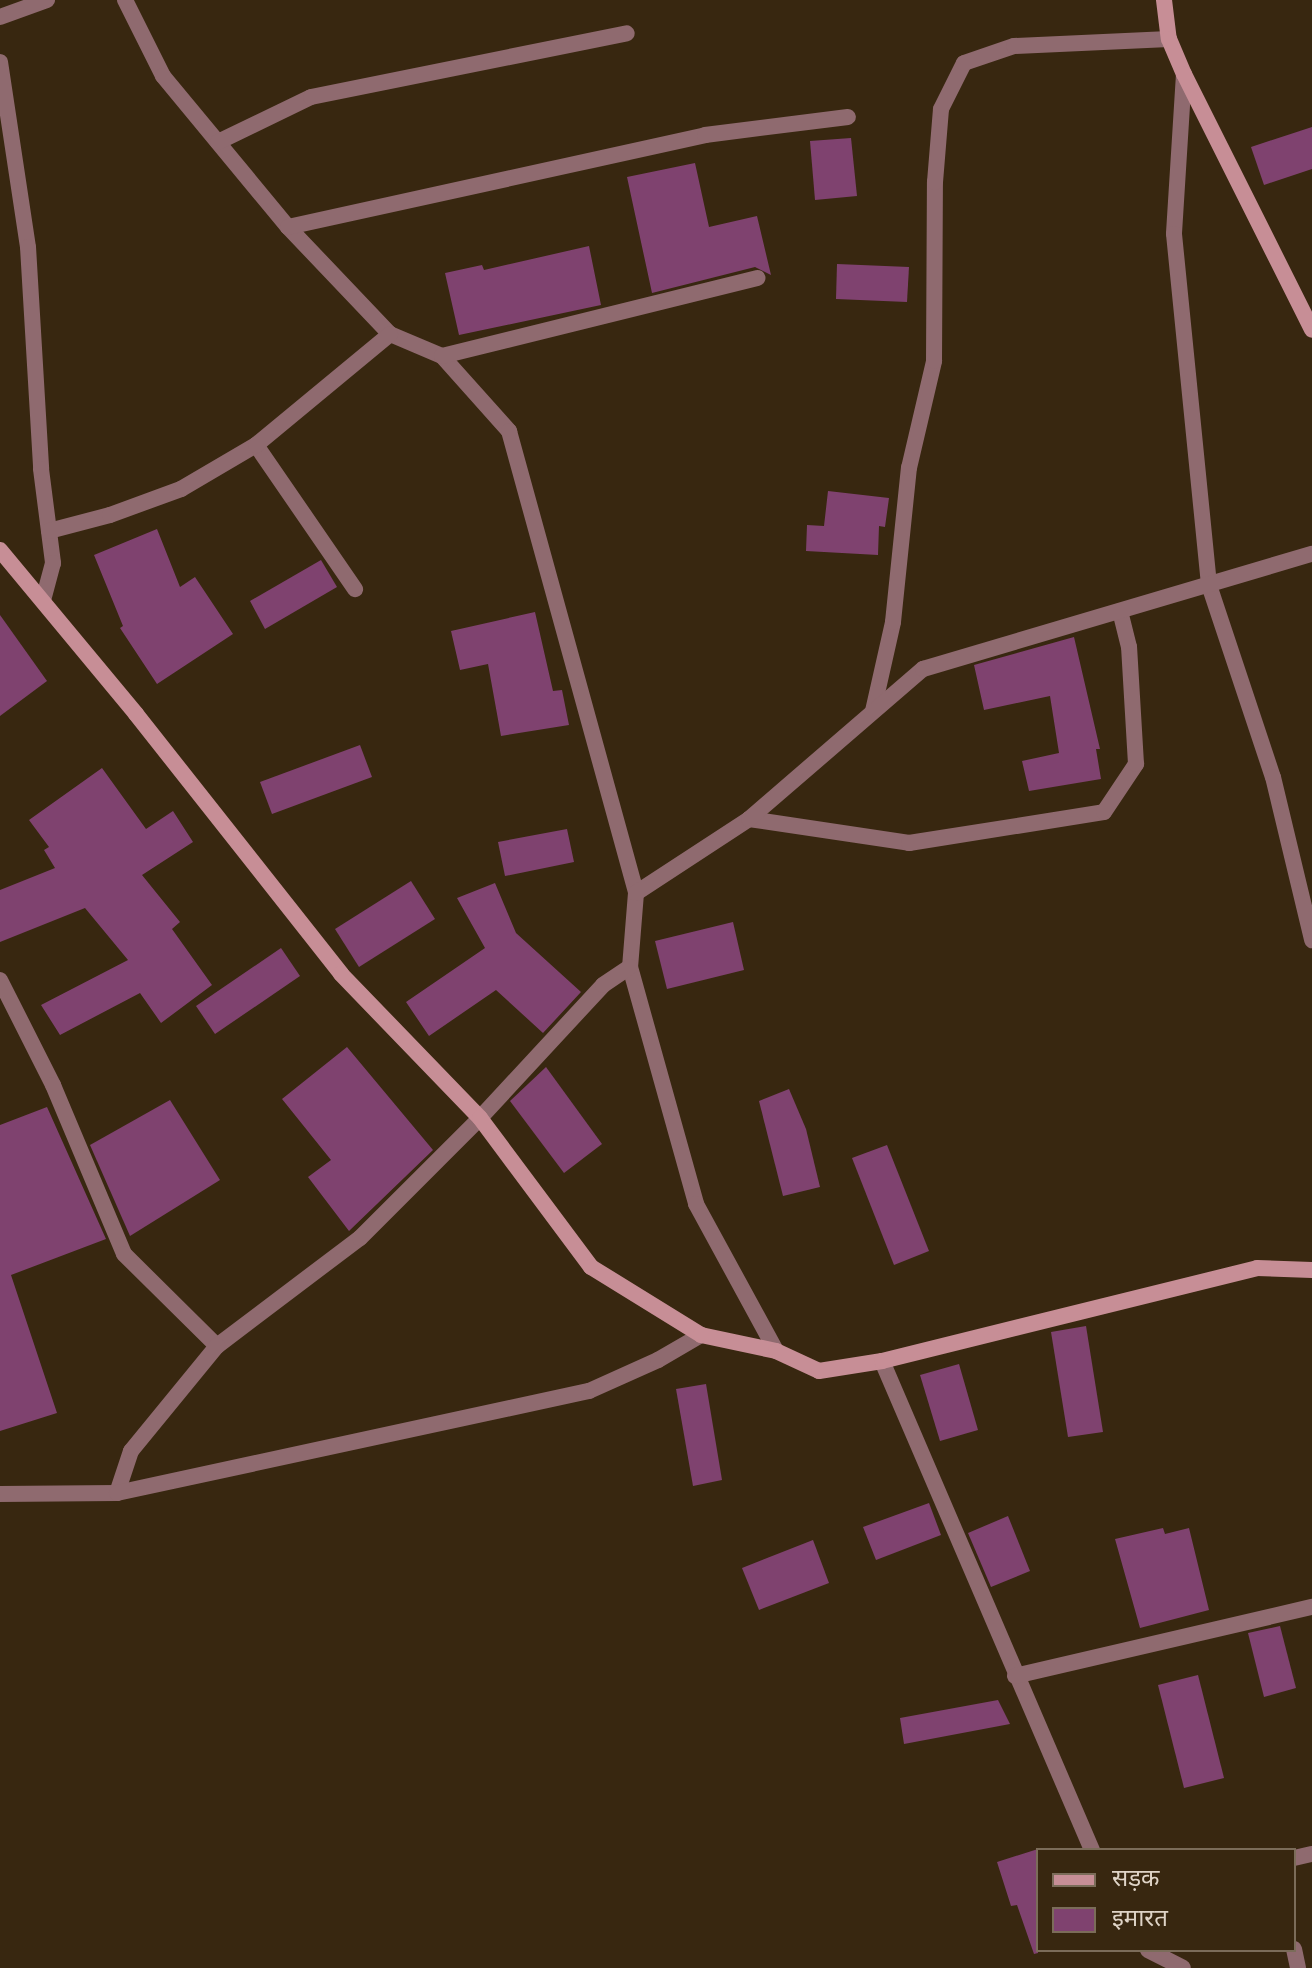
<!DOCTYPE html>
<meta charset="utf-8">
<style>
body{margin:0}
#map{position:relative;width:1312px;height:1968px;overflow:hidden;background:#382710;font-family:Roboto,"Noto Sans Devanagari",sans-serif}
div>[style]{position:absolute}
.building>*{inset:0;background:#7f426f}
.street>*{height:16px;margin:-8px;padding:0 8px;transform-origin:8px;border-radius:8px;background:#8f6a6f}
.secondary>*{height:16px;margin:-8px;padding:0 8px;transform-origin:8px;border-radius:8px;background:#c78e96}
span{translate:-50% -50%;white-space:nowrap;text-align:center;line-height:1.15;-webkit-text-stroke:7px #382710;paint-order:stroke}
.legend{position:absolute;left:1036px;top:1848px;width:260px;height:104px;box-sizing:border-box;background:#382710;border:2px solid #7b6c59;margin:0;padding:10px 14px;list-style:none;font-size:24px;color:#dfd4c7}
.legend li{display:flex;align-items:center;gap:16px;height:40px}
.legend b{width:40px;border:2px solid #7b6c59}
</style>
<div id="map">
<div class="building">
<div style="clip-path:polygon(1312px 127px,1312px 169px,1264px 185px,1251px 147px)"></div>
<div style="clip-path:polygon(851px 138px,857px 196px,815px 200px,810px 141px)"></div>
<div style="clip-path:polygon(695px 163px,709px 227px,757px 216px,771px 275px,755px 267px,652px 293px,627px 177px)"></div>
<div style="clip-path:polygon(589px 246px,601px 305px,459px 335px,445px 273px,482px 265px,484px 270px)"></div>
<div style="clip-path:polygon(837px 264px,909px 267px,907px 302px,836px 299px)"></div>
<div style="clip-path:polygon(828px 491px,889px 498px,885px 527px,879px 526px,878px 555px,806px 551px,807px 525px,824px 526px)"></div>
<div style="clip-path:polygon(157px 529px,180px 587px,195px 577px,233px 634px,157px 684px,120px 628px,123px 626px,94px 555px)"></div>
<div style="clip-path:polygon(321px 560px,337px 587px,265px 629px,250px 601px)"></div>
<div style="clip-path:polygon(535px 612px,553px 691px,562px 690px,569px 725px,501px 736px,488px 664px,460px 670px,451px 631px)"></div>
<div style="clip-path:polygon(0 615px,47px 681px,0 716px)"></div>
<div style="clip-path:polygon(1074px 637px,1100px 749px,1096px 749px,1101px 779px,1029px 791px,1022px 761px,1059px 753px,1050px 696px,984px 710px,974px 665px)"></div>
<div style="clip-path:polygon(360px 745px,372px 777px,272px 814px,260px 782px)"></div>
<div style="clip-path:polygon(102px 768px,146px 829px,173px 811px,193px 842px,142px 875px,180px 922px,172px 929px,212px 985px,161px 1023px,140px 993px,60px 1035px,41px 1005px,128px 960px,85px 908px,0 942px,0 890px,55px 868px,44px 850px,49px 847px,29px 820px)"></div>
<div style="clip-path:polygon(567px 829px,574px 862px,505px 876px,498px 842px)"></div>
<div style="clip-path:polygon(411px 881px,435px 919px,359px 967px,335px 929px)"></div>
<div style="clip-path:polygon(495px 883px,516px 933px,581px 992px,543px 1033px,496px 990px,429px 1036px,406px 1002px,485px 948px,457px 898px)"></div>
<div style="clip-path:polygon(733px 922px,744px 970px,667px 989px,655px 941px)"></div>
<div style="clip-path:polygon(281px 948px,300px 976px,215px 1034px,196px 1006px)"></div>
<div style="clip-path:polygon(347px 1047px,433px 1150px,349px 1231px,308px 1177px,331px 1160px,282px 1099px)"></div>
<div style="clip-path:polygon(546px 1067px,602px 1144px,564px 1173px,510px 1101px)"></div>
<div style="clip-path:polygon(789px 1089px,806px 1129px,820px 1187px,783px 1196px,759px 1101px)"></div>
<div style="clip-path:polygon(170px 1100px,220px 1180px,130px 1236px,90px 1145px)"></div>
<div style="clip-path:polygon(47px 1107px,106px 1239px,11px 1275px,57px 1413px,0 1431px,0 1125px)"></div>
<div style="clip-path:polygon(887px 1145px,929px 1251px,894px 1265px,852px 1158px)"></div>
<div style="clip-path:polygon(1086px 1326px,1103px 1432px,1068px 1437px,1051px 1332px)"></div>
<div style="clip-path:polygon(959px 1364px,978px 1430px,940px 1441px,920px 1375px)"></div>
<div style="clip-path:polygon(706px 1384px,722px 1480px,693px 1486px,676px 1389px)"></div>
<div style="clip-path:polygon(929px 1503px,941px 1535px,876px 1560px,863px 1527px)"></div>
<div style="clip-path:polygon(1008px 1516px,1030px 1571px,991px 1587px,968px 1533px)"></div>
<div style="clip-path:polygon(1163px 1528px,1165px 1534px,1189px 1528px,1209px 1610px,1140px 1628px,1115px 1539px)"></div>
<div style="clip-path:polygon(813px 1540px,829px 1583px,759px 1610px,742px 1568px)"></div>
<div style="clip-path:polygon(1280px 1626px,1296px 1688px,1264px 1697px,1248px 1633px)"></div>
<div style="clip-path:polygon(1198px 1675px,1224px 1778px,1184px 1788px,1158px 1685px)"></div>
<div style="clip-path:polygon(998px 1700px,1010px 1724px,904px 1744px,900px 1718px)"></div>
<div style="clip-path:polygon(1038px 1849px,1038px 1953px,1034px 1954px,1017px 1905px,1011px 1906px,997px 1862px)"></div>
</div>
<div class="street">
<div style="left:125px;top:0;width:85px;rotate:63.4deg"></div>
<div style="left:163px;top:76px;width:196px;rotate:50.4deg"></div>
<div style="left:288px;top:227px;width:148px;rotate:46.4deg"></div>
<div style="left:390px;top:334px;width:56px;rotate:22.9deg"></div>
<div style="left:442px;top:356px;width:101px;rotate:48.2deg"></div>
<div style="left:509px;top:431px;width:479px;rotate:74.6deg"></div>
<div style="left:636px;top:893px;width:74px;rotate:94.6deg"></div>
<div style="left:630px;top:967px;width:246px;rotate:74.4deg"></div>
<div style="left:696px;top:1204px;width:167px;rotate:61.4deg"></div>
<div style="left:0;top:17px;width:50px;rotate:-19.9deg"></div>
<div style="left:0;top:62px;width:187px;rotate:81.4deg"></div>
<div style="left:28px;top:247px;width:222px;rotate:86.6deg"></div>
<div style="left:41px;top:469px;width:95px;rotate:82.7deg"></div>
<div style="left:53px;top:563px;width:39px;rotate:105deg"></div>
<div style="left:1184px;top:74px;width:160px;rotate:93.6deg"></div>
<div style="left:1174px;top:234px;width:353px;rotate:84.3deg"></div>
<div style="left:1209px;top:585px;width:202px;rotate:71.6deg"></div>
<div style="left:1273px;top:777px;width:168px;rotate:76.5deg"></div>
<div style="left:218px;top:142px;width:103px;rotate:-25.8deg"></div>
<div style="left:311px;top:97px;width:322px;rotate:-11.4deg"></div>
<div style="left:288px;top:227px;width:427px;rotate:-12.4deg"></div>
<div style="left:705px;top:135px;width:144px;rotate:-7.2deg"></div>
<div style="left:442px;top:356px;width:325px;rotate:-13.9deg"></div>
<div style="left:256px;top:445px;width:175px;rotate:55.5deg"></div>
<div style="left:49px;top:531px;width:63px;rotate:-14.7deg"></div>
<div style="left:110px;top:515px;width:76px;rotate:-20.1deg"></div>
<div style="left:181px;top:489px;width:87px;rotate:-30.4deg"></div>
<div style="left:256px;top:445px;width:174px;rotate:-39.6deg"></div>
<div style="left:873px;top:711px;width:91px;rotate:-77.3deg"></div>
<div style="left:893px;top:622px;width:155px;rotate:-84.1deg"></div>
<div style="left:909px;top:468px;width:110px;rotate:-76.8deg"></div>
<div style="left:934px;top:361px;width:179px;rotate:-89.7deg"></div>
<div style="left:935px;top:182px;width:73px;rotate:-85.3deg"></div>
<div style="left:941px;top:109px;width:51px;rotate:-63.4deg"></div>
<div style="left:964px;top:63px;width:53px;rotate:-18.8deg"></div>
<div style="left:1014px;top:46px;width:155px;rotate:-2.6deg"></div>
<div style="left:749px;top:819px;width:162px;rotate:8.5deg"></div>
<div style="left:909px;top:843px;width:197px;rotate:-9deg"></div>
<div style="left:1104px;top:812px;width:58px;rotate:-56.3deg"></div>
<div style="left:1136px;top:764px;width:117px;rotate:-93.4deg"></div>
<div style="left:1129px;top:647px;width:37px;rotate:-104deg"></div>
<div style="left:636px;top:893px;width:135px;rotate:-33.2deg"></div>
<div style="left:749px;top:819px;width:230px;rotate:-40.8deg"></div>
<div style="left:923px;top:669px;width:406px;rotate:-16.5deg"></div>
<div style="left:0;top:980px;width:118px;rotate:63.2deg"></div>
<div style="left:53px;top:1085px;width:183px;rotate:67.2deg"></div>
<div style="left:124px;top:1254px;width:131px;rotate:44.7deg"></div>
<div style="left:217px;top:1346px;width:179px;rotate:-37.1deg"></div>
<div style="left:360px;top:1238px;width:170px;rotate:-45deg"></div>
<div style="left:480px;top:1118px;width:181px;rotate:-47.2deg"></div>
<div style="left:603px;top:985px;width:32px;rotate:-34deg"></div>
<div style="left:882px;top:1361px;width:532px;rotate:66.76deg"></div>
<div style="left:117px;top:1493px;width:44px;rotate:-71.6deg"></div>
<div style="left:131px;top:1451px;width:136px;rotate:-50.7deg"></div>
<div style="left:0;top:1494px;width:117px;rotate:-0.5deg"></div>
<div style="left:117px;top:1493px;width:483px;rotate:-12.2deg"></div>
<div style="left:589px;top:1391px;width:76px;rotate:-24.2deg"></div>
<div style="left:658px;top:1360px;width:50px;rotate:-30.2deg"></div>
<div style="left:1015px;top:1676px;width:305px;rotate:-13.1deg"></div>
<div style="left:1294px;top:1858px;width:18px;rotate:-13deg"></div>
<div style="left:1294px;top:1949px;width:19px;rotate:78deg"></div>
<div style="left:1148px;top:1950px;width:39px;rotate:27deg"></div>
</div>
<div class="secondary">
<div style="left:1164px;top:0;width:39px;rotate:83deg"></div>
<div style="left:1169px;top:39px;width:38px;rotate:67deg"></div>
<div style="left:1184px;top:74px;width:286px;rotate:63.4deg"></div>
<div style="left:0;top:550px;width:213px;rotate:50.3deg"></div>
<div style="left:136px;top:714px;width:331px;rotate:51.7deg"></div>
<div style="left:341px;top:974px;width:200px;rotate:46deg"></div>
<div style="left:480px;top:1118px;width:186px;rotate:53.3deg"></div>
<div style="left:591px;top:1267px;width:129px;rotate:31.7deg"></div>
<div style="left:701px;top:1335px;width:77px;rotate:12deg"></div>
<div style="left:776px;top:1351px;width:47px;rotate:24.9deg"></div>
<div style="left:819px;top:1371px;width:64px;rotate:-9deg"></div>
<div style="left:882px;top:1361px;width:386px;rotate:-13.9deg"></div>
<div style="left:1257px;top:1268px;width:55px;rotate:2.1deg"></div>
</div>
<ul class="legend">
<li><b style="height:10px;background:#c78e96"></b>सड़क</li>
<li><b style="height:22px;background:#7f426f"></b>इमारत</li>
</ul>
</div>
